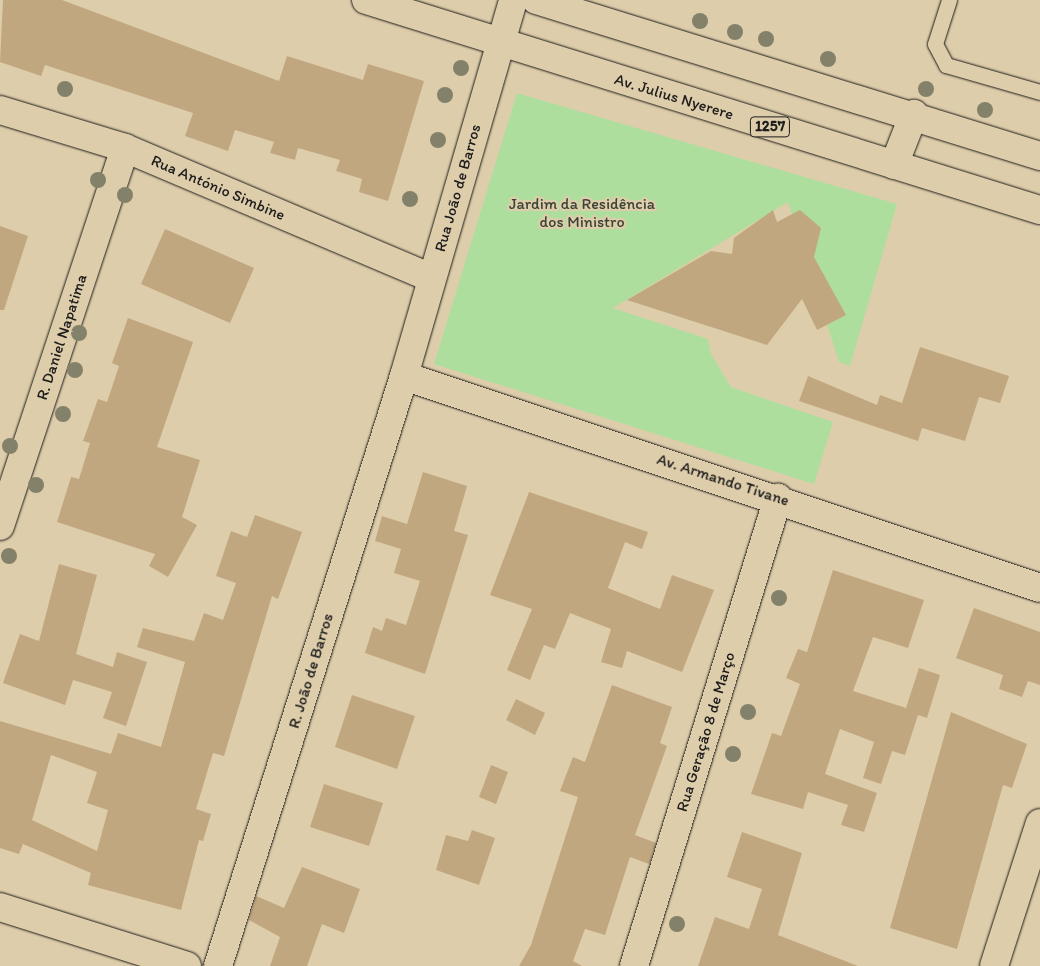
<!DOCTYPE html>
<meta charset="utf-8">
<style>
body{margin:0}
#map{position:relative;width:1040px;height:966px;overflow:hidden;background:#decdaa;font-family:Itim,sans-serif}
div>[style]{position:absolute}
.green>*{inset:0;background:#aede9e}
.building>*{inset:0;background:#c1a780}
.roads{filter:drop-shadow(0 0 1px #1c1c1c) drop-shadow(0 0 1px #1c1c1c)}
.service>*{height:15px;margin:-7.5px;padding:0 7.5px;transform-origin:7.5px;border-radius:7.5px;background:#decdaa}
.minor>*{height:28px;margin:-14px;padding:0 14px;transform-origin:14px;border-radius:14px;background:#decdaa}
.primary>*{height:28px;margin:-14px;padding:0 14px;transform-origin:14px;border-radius:14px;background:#decdaa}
.trees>*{width:16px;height:16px;margin:-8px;border-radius:50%;background:#83816a}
span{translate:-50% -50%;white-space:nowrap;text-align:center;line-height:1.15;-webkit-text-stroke:4.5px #decdaa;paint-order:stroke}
.shield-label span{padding:1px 4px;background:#decdaa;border:1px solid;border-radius:4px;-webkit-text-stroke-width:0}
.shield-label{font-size:15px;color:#1c1c1c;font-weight:700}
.street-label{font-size:16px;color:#1c1c1c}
.park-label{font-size:16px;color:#394336}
</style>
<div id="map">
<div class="green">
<div style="clip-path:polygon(517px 93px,897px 204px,850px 366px,839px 362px,788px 202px,613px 308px,708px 339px,711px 354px,731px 387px,833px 422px,814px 484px,434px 364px)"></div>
</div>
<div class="building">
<div style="clip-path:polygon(3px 0,62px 0,279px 81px,287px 56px,363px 80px,368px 64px,424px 81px,388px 201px,359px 192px,362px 179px,336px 171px,340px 160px,298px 148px,295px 160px,270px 153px,274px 142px,235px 130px,228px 151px,185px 136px,193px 113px,45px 65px,41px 76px,0 62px)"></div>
<div style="clip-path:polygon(773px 210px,777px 222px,800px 210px,821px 228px,814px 257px,846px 315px,817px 330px,802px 299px,767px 345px,627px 300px,711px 251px,732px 254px,734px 238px)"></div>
<div style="clip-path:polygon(0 226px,28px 236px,4px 310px,0 310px)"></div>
<div style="clip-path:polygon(165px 229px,254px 268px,230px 323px,141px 284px)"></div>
<div style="clip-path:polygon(128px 318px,193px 342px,157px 447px,200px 460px,182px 517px,197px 525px,168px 577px,149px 566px,155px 554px,57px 522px,71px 477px,79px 479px,90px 443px,83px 441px,98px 399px,107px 402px,119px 366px,112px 363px)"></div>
<div style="clip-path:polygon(920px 347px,1009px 376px,1000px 403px,979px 397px,965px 441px,922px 428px,918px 441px,799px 401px,808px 376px,877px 405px,880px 395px,902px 403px)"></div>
<div style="clip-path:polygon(423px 472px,467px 486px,454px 531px,468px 535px,425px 674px,365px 653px,373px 627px,382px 631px,386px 618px,406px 625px,420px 581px,394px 573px,401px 549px,375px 541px,382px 516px,407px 524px)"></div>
<div style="clip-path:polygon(529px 492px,648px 532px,642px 549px,625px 542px,608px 588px,660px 609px,672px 575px,714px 590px,682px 672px,627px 651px,622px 668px,601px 662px,611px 629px,570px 613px,555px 649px,544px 645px,530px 680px,507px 670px,532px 609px,490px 595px)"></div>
<div style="clip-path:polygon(evenodd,255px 515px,302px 532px,278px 599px,272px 596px,224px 756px,213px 753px,196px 809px,211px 814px,203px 841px,199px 840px,181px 910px,88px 885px,91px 873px,23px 844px,19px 854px,0 848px,0 721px,111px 754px,118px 733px,161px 747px,185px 662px,137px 647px,143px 628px,194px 641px,204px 613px,223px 620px,236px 583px,216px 576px,231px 531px,247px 537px,255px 515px,51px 755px,97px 772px,87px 803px,108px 810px,97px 851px,32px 820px,51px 755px)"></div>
<div style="clip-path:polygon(59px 564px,97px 575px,76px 654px,113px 667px,117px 652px,147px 662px,126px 726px,103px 718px,112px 692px,73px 680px,65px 705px,3px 683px,20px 634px,39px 641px)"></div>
<div style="clip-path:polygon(833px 570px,924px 600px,908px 648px,873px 637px,853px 691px,906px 708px,919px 668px,940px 675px,927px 718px,918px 715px,905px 755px,892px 751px,881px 784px,863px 778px,874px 742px,840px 729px,825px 774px,877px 793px,864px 832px,841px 825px,848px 805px,808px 792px,803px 809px,751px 794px,772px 733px,781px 736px,800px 684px,786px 678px,798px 649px,807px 652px)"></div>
<div style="clip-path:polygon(974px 608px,1040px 632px,1040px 685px,1028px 681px,1022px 697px,999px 689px,1003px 675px,956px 658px)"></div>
<div style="clip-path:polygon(612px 685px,672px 707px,660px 743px,667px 746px,635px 835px,656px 843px,649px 864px,630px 857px,605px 935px,585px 929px,573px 961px,582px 966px,519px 966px,531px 945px,578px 797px,560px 791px,573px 757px,585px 762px)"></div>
<div style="clip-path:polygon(352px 695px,415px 716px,397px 769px,335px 747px)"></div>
<div style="clip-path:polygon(516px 699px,545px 713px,535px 735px,506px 720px)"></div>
<div style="clip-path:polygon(951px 712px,1027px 744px,1012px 788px,1003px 785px,957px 949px,890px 928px)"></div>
<div style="clip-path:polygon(491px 765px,508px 772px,496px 804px,479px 797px)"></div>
<div style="clip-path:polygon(324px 784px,383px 803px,369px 846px,310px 827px)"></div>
<div style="clip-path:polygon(472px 830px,495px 838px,479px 885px,436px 870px,446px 835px,468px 841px)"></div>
<div style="clip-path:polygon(742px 832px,802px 853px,778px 935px,858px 966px,698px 966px,715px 917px,749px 929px,762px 889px,727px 877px)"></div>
<div style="clip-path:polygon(302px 867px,360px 889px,344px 933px,322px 924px,307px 966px,270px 966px,280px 937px,249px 920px,256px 896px,284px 908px)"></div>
</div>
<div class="roads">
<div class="service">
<div style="left:949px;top:0;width:46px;rotate:107.7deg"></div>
<div style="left:935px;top:44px;width:24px;rotate:62deg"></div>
<div style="left:946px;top:65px;width:98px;rotate:16deg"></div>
</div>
<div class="minor">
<div style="left:0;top:110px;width:131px;rotate:16.9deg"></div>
<div style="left:125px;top:148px;width:332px;rotate:23deg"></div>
<div style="left:404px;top:376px;width:670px;rotate:18.43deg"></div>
<div style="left:0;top:526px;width:398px;rotate:-71.7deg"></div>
<div style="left:0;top:907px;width:196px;rotate:17.5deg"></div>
<div style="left:218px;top:966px;width:619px;rotate:-72.5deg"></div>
<div style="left:404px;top:376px;width:391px;rotate:-73.8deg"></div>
<div style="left:634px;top:966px;width:490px;rotate:-72.9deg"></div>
<div style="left:994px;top:966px;width:150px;rotate:-72.2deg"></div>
</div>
<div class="primary">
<div style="left:366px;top:0;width:706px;rotate:17.31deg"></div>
<div style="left:536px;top:0;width:528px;rotate:17.2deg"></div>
<div style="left:894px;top:165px;width:55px;rotate:-68.6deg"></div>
</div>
</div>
<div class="trees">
<div style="left:700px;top:21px"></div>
<div style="left:735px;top:32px"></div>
<div style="left:766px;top:39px"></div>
<div style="left:828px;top:59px"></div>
<div style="left:461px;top:68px"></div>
<div style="left:65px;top:89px"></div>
<div style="left:926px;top:89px"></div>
<div style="left:445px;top:95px"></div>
<div style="left:985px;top:110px"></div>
<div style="left:438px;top:140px"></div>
<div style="left:98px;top:180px"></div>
<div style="left:125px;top:195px"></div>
<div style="left:410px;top:199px"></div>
<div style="left:79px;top:333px"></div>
<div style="left:75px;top:370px"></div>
<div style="left:63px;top:414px"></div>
<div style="left:10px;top:446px"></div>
<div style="left:36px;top:485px"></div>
<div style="left:9px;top:556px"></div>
<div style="left:779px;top:598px"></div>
<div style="left:748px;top:712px"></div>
<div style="left:733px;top:754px"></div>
<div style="left:677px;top:924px"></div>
</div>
<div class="shield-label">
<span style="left:770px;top:127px">1257</span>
</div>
<div class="street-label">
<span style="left:674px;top:97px;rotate:17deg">Av. Julius Nyerere</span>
<span style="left:218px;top:188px;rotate:23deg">Rua António Simbine</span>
<span style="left:458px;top:188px;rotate:-74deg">Rua João de Barros</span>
<span style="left:62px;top:337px;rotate:-72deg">R. Daniel Napatima</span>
<span style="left:723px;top:480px;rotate:18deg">Av. Armando Tivane</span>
<span style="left:311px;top:671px;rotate:-73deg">R. João de Barros</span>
<span style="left:706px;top:732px;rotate:-73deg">Rua Geração 8 de Março</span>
</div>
<div class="park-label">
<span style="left:582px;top:213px">Jardim da Residência<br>dos Ministro</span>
</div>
</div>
